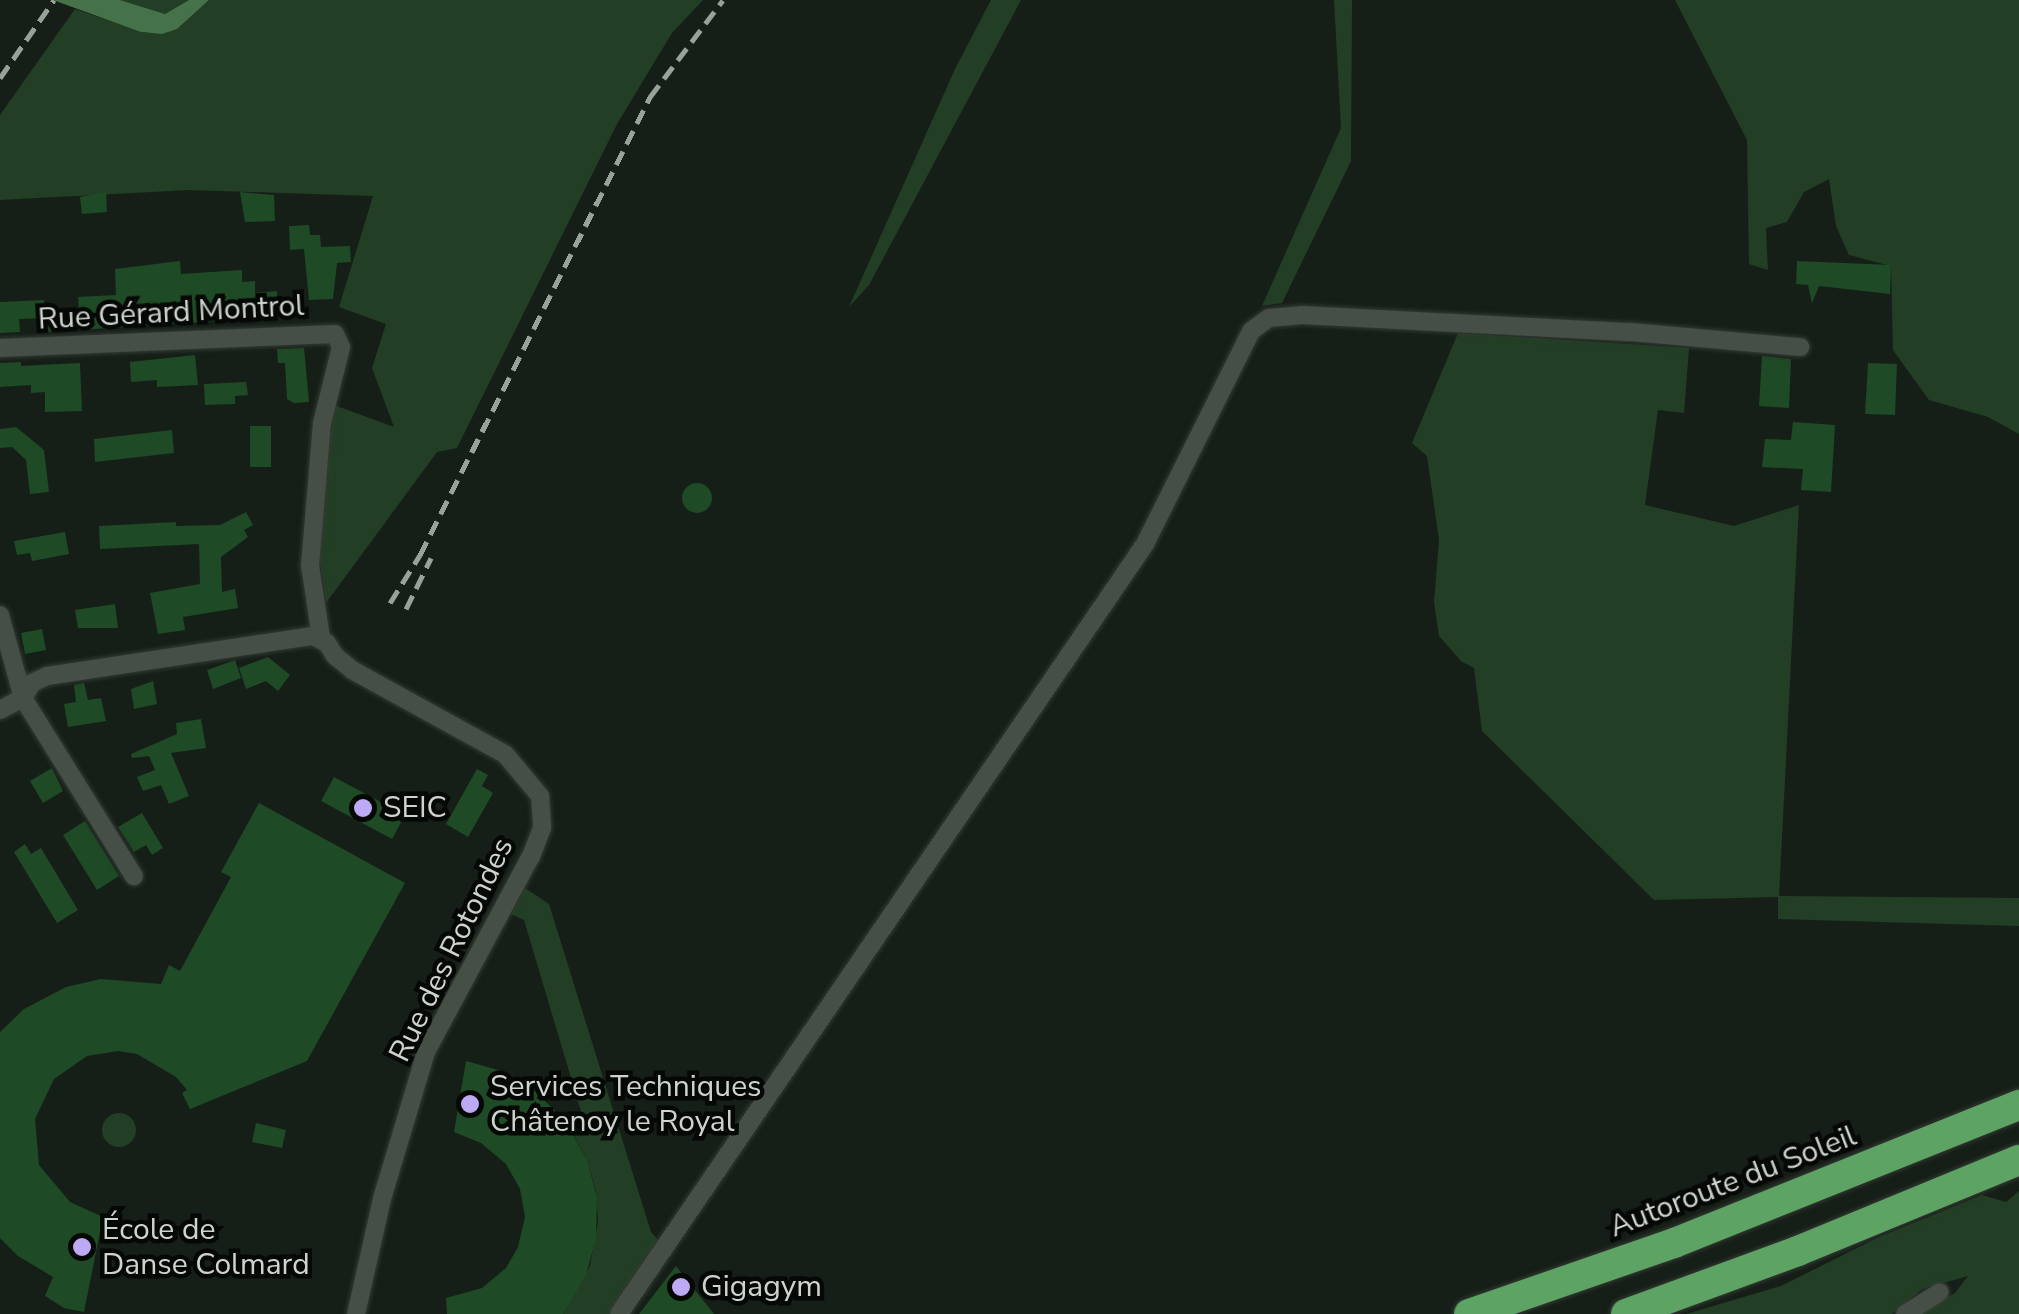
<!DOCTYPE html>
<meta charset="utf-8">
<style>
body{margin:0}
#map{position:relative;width:2019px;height:1314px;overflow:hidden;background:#161f17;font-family:"Nunito Sans",sans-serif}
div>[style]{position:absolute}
.green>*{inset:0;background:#223f25}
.round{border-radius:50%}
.water>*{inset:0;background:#457249}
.building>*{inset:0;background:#1e4a25}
.roads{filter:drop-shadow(0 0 2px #333a34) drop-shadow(0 0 2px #333a34)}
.minor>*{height:18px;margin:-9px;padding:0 9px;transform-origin:9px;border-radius:9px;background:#454f45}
.motorway>*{height:30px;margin:-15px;padding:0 15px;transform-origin:15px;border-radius:15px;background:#5ca364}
.rail>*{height:5px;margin-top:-2.5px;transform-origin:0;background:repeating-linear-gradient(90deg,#99a19a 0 15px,transparent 0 23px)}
.dots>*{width:28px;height:28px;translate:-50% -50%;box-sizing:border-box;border:5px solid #050805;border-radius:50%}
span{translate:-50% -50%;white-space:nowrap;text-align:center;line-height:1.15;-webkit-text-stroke:9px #050805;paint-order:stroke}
.street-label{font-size:30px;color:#cdd4ce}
.poi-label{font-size:30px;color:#cdd4ce}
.left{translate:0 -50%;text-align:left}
</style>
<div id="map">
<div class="green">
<div style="clip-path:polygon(120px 0,189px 0,165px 14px)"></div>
<div style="clip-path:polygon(209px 0,703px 0,672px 33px,617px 124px,457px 448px,437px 452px,326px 603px,318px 547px,334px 405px,394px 427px,372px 368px,386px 324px,339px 307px,373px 196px,189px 190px,0 200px,0 115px,75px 9px,146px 33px,177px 29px)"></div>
<div style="clip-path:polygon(991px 0,1021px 0,869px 285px,849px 307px,955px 69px)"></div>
<div style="clip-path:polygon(1334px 0,1352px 0,1352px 5px,1351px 161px,1282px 303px,1262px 306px,1341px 128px)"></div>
<div style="clip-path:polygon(1675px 0,2019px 0,2019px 434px,1988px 417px,1929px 400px,1893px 350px,1891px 266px,1849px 255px,1836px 226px,1829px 179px,1804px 192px,1787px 222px,1766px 228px,1768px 270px,1749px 264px,1747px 140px)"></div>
<div style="clip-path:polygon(1458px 333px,1689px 348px,1684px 413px,1658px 410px,1645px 505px,1734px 526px,1799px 505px,1779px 896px,2019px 898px,2019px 926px,1778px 919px,1778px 897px,1654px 900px,1482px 731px,1474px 668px,1461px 661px,1439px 636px,1434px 602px,1439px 540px,1427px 456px,1412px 443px)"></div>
<div style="clip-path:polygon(525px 888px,549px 904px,651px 1232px,661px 1243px,610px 1314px,563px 1314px,590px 1266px,598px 1222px,596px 1191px,587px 1160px,569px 1126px,583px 1118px,524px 920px,511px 914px)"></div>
<div class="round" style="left:102px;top:1113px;width:34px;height:34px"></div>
<div style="clip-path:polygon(2019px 1191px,2019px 1314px,1916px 1314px,1955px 1293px,1968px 1276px,1922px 1289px,1892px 1314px,1686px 1314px,1781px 1286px,1877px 1238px,1982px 1195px,2006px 1202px)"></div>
</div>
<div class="water">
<div style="clip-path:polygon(53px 0,120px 0,165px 14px,189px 0,209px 0,177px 29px,162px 34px,141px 32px)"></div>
</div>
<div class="building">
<div style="clip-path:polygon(106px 192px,107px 212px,82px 214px,80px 197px)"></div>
<div style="clip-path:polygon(240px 192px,274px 195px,275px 221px,245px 222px)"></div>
<div style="clip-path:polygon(309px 225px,310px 235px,320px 235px,321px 247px,350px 246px,351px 262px,337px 263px,333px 299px,309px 300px,304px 249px,290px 250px,289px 226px)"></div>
<div style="clip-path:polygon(180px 261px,181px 274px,242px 270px,242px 282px,255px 281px,255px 293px,277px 291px,278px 317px,48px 332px,47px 312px,79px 310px,78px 297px,116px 295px,115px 269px)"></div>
<div style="clip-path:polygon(1797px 261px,1891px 265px,1890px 294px,1819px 286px,1812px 303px,1808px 285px,1796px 284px)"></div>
<div style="clip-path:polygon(44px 300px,45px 318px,19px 319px,20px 332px,0 333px,0 302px)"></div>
<div style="clip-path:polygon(304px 348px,309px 402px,294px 403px,287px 399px,285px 363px,278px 363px,277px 349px)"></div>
<div style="clip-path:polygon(195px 355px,198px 385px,157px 387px,157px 380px,131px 382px,130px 362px)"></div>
<div style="clip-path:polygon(1762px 356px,1791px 359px,1789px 408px,1759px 406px)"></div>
<div style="clip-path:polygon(21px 362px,21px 366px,80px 363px,82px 411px,45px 412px,45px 392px,31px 393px,31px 385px,0 387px,0 363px)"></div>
<div style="clip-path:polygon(1868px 363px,1897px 364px,1895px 415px,1865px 414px)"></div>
<div style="clip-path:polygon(246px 382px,248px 395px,235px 396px,235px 404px,205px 405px,204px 384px)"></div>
<div style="clip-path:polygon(1793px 422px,1835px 425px,1831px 492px,1801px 490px,1803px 469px,1762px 467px,1765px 439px,1791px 440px)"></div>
<div style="clip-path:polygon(250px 426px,271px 426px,271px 467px,250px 467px)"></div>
<div style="clip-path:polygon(16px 427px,44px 450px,49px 492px,30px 494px,26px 460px,12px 447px,0 448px,0 429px)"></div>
<div style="clip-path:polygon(172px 430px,174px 453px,95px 462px,94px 439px)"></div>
<div class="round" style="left:682px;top:483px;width:30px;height:30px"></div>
<div style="clip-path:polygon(246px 512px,253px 525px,244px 530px,248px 537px,221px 557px,222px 592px,235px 589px,238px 608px,183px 617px,185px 630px,158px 634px,150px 593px,200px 584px,199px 544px,100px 549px,99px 526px,176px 522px,176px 526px,220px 525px)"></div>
<div style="clip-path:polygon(65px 532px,69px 554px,32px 561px,30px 553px,17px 555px,14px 541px)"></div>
<div style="clip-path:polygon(115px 604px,118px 628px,78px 628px,75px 610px)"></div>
<div style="clip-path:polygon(42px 629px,46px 650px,25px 654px,21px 633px)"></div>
<div style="clip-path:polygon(268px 657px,290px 675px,278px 691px,266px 681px,246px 689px,239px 668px)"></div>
<div style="clip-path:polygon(235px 660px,241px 678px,213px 689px,207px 670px)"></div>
<div style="clip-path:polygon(153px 681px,157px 704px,134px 709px,131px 689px)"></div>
<div style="clip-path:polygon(84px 683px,88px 700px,101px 698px,106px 721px,68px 727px,64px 704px,76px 702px,74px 685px)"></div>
<div style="clip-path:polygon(201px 719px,206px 748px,171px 753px,189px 796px,169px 804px,161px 785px,143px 791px,137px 777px,155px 770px,149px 756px,132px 758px,131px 754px,177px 734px,176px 723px)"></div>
<div style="clip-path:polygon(52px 768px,63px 791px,43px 803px,30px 781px)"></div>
<div style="clip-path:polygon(477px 769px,488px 775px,482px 786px,493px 793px,468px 837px,446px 824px)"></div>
<div style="clip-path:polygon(334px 777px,405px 815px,392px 839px,321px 801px)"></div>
<div style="clip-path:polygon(259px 803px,405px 883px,307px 1061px,190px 1109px,182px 1093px,187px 1090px,176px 1077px,137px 1054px,118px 1051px,87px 1056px,54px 1079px,35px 1119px,39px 1165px,70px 1202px,103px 1217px,84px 1312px,64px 1308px,45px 1296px,53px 1277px,18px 1256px,0 1238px,0 1032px,24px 1009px,66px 987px,101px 979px,161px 984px,169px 965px,180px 971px,231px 877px,221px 872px)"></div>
<div style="clip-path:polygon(142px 813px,163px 848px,152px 855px,146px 845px,134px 852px,118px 827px)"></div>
<div style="clip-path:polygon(85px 821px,119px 876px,97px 890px,63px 835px)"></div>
<div style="clip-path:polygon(25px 844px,31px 854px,41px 848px,78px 910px,57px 923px,14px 852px)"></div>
<div style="clip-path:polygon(466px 1061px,498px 1070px,536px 1092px,566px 1122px,587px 1160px,597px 1197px,596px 1239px,586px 1275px,563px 1314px,447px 1314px,446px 1298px,482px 1288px,506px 1268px,518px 1247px,525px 1217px,520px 1189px,506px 1164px,481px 1143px,454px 1132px)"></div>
<div style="clip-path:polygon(256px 1123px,286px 1130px,282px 1148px,252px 1142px)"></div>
<div style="clip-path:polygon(676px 1266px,714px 1314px,639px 1314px)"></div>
</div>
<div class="roads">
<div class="minor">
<div style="left:0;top:348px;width:335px;rotate:-2.4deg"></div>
<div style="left:335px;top:334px;width:14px;rotate:65deg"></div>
<div style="left:341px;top:347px;width:78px;rotate:104deg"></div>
<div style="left:322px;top:423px;width:143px;rotate:94.8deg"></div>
<div style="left:310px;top:565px;width:74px;rotate:81.4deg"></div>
<div style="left:0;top:615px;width:86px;rotate:74.5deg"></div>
<div style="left:23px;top:698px;width:210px;rotate:58.1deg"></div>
<div style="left:0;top:710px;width:26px;rotate:-28deg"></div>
<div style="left:23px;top:698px;width:17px;rotate:-59deg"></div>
<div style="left:32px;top:683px;width:17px;rotate:-25deg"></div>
<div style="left:47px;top:676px;width:269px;rotate:-8.6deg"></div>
<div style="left:313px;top:636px;width:16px;rotate:27deg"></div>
<div style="left:327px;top:643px;width:15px;rotate:58deg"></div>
<div style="left:335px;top:656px;width:22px;rotate:39deg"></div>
<div style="left:352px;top:670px;width:175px;rotate:28.8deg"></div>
<div style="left:505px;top:754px;width:55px;rotate:50.2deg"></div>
<div style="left:540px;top:796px;width:32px;rotate:86deg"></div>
<div style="left:542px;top:828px;width:30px;rotate:111deg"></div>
<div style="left:531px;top:856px;width:222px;rotate:118.2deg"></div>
<div style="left:426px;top:1052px;width:153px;rotate:106.7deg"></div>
<div style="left:382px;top:1199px;width:118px;rotate:102.7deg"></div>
<div style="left:619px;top:1314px;width:933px;rotate:-55.66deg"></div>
<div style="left:1145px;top:544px;width:238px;rotate:-63.5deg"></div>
<div style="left:1251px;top:331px;width:22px;rotate:-36deg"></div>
<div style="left:1269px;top:318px;width:33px;rotate:-5deg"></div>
<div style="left:1302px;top:315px;width:329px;rotate:3deg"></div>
<div style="left:1631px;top:332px;width:170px;rotate:5.1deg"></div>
<div style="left:1905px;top:1314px;width:41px;rotate:-32.2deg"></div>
</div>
<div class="motorway">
<div style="left:1469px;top:1314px;width:217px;rotate:-19.1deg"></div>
<div style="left:1674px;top:1243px;width:372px;rotate:-21.8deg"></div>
<div style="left:1626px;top:1314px;width:183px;rotate:-20.1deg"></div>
<div style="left:1798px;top:1251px;width:239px;rotate:-22.4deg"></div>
</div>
</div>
<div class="rail">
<div style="left:0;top:78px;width:95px;rotate:-55.3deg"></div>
<div style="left:390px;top:603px;width:57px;rotate:-58deg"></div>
<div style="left:420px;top:555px;width:513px;rotate:-63.33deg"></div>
<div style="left:650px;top:97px;width:121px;rotate:-53deg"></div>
<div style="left:406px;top:609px;width:57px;rotate:-63.9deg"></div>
</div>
<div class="dots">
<div style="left:363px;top:808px;background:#bea9f4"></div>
<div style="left:470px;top:1104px;background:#bea9f4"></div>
<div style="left:82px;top:1247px;background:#bea9f4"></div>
<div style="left:681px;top:1287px;background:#bea9f4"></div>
</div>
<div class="street-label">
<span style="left:171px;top:313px;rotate:-3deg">Rue Gérard Montrol</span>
<span style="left:452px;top:950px;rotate:-64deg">Rue des Rotondes</span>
<span style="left:1733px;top:1182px;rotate:-21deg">Autoroute du Soleil</span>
</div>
<div class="poi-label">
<span class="left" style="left:383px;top:808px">SEIC</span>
<span class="left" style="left:490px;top:1104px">Services Techniques<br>Châtenoy le Royal</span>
<span class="left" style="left:102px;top:1247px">École de<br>Danse Colmard</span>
<span class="left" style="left:701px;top:1287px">Gigagym</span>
</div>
</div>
